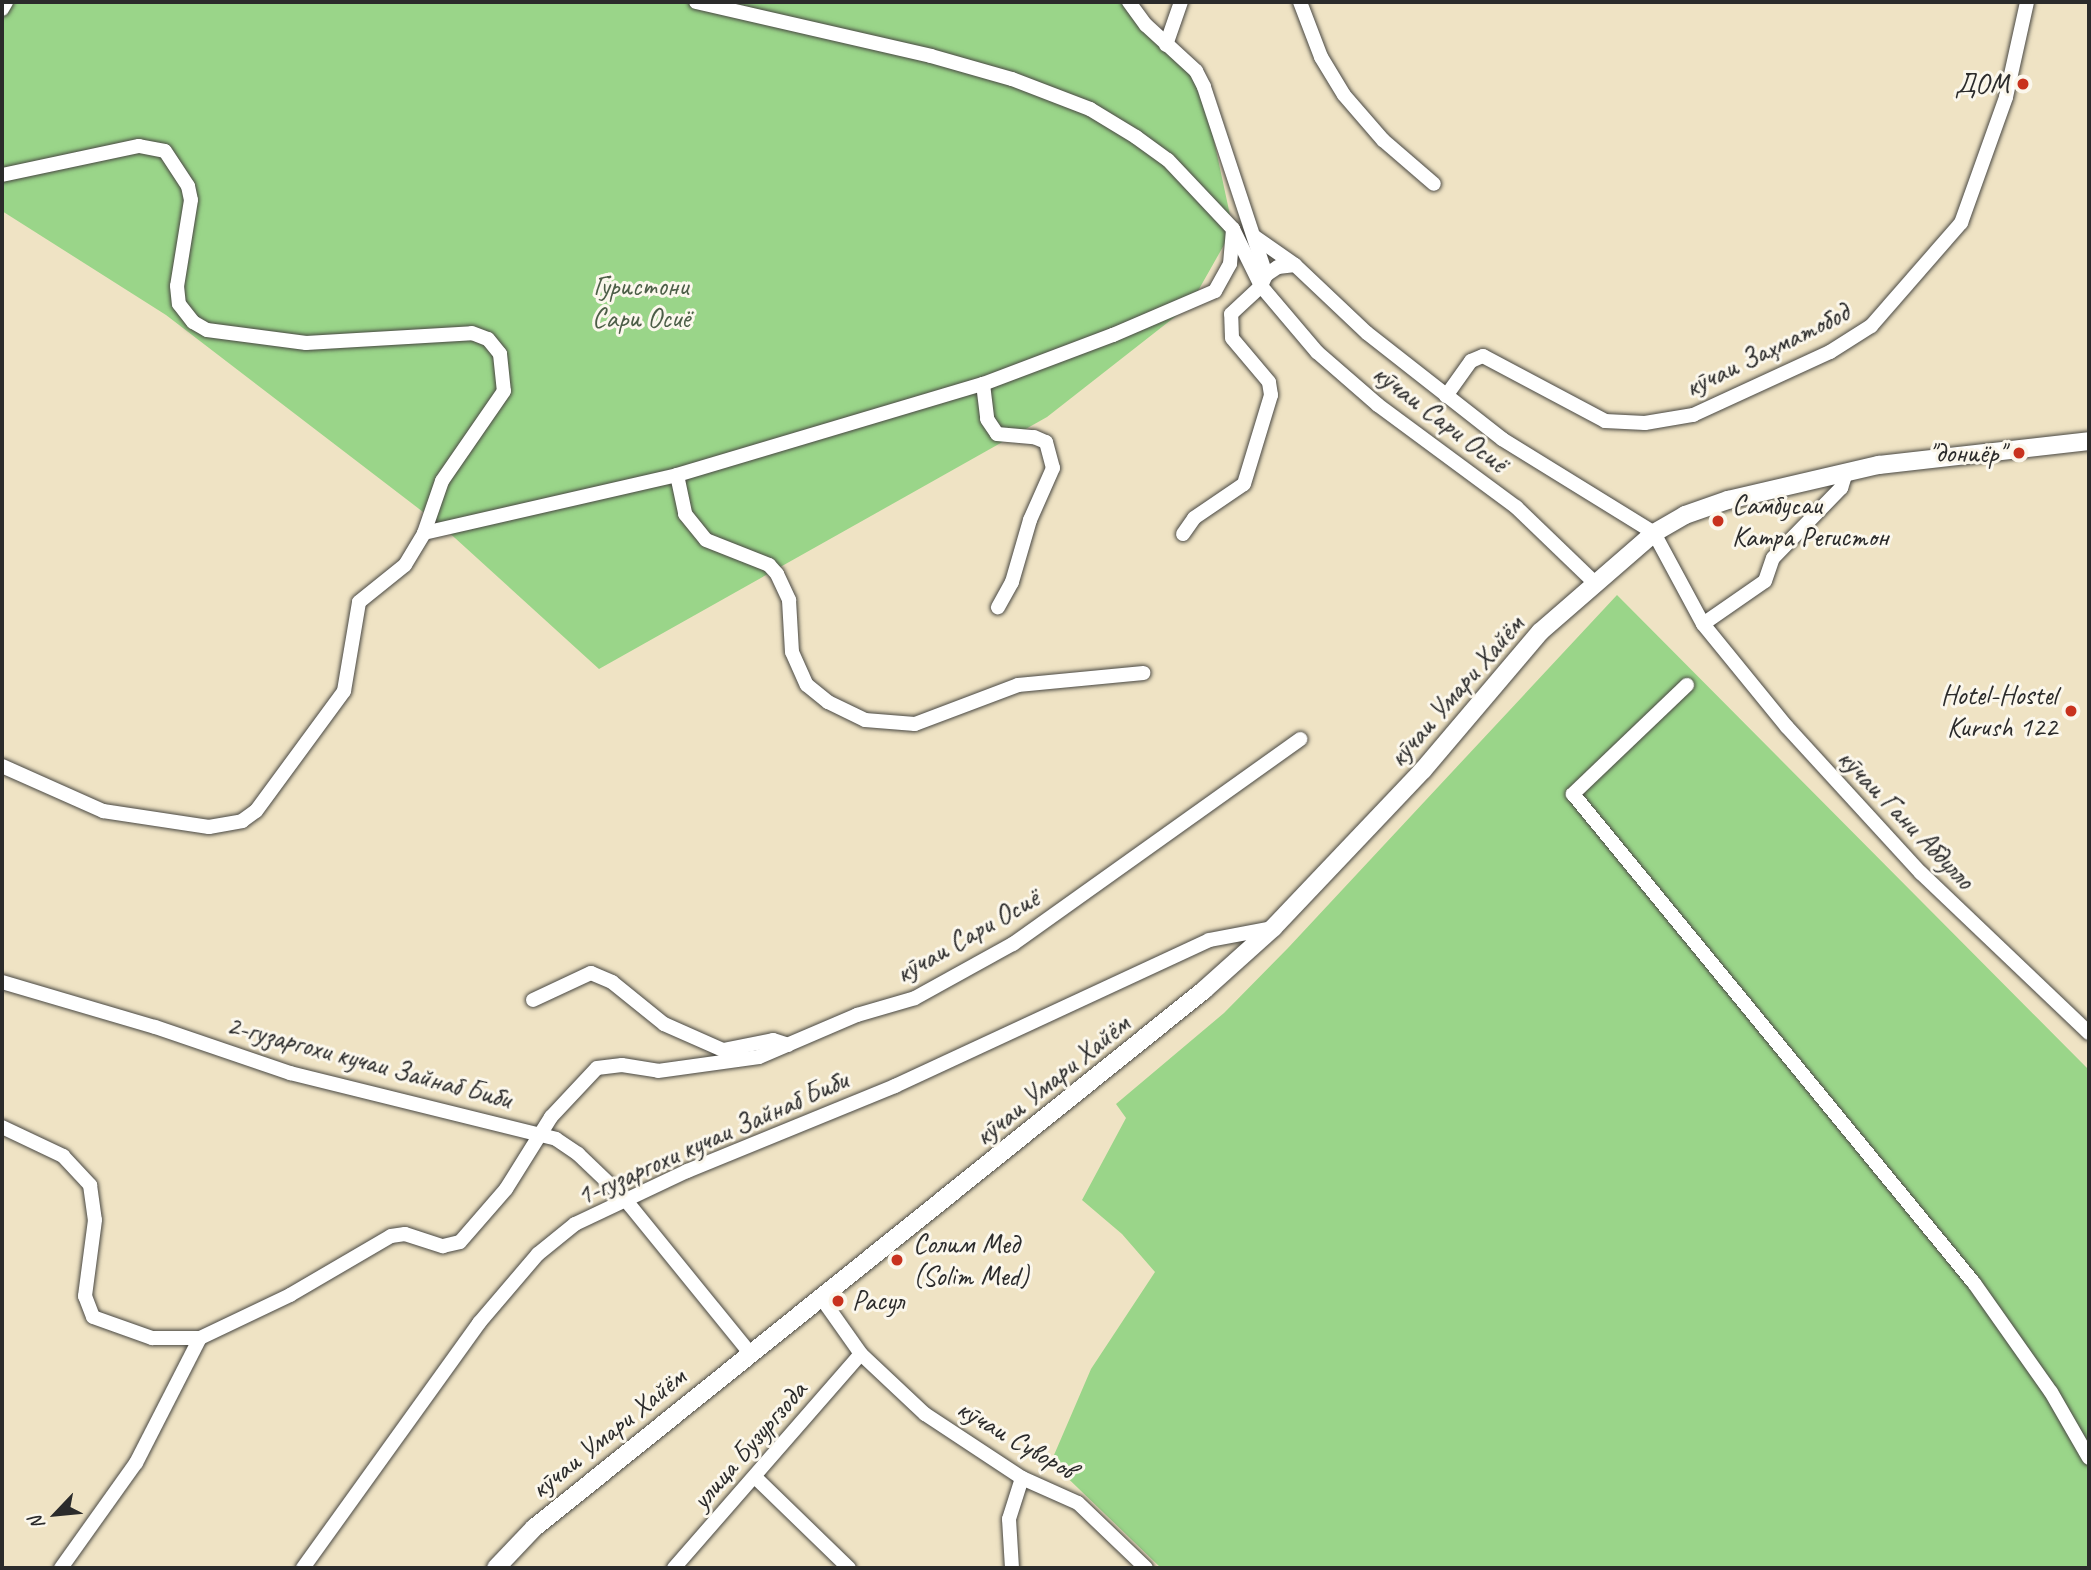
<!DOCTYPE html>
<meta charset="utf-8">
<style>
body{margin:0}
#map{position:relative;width:2091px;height:1570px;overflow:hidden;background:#efe3c4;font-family:Caveat,sans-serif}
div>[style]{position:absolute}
.green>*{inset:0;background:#9ad589}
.roads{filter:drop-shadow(0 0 2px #484742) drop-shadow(0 0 2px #484742)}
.minor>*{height:14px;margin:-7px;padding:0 7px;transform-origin:7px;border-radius:7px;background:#fff}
.major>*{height:18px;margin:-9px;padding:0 9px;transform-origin:9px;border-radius:9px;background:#fff}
.dots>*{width:19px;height:19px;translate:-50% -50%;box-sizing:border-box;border:4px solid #fbf7ec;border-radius:50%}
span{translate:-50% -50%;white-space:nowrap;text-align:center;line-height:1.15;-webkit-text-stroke:6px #fbf7ec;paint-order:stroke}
.poi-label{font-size:28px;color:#2b2b2b}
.right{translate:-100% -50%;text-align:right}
.left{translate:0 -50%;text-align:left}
.park-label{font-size:28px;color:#4c5e47}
.street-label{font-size:28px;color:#2b2b2b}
.frame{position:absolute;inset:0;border:4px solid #2b2b2b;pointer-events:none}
.north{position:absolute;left:21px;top:1479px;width:70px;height:70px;-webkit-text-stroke:5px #fbf7ec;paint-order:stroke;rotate:244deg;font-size:19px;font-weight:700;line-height:28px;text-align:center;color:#2b2b2b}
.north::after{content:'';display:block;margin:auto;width:24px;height:32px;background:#2b2b2b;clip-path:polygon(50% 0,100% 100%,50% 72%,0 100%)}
</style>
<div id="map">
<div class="green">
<div style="clip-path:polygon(2px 2px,1129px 2px,1201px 80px,1233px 229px,1190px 305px,1047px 417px,599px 669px,444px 528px,166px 315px,2px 211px)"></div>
<div style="clip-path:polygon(1617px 595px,2089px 1070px,2089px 1568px,1161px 1568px,1051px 1462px,1091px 1369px,1155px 1272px,1122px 1234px,1082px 1200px,1126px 1118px,1116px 1104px,1224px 1013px,1288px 948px)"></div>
</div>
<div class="roads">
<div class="minor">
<div style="left:696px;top:2px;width:241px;rotate:12.9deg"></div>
<div style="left:931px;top:56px;width:84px;rotate:15.9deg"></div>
<div style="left:1012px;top:79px;width:84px;rotate:21deg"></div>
<div style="left:1090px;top:109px;width:54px;rotate:31.3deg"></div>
<div style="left:1136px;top:137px;width:39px;rotate:36deg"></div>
<div style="left:1168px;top:160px;width:95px;rotate:46.7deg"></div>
<div style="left:1233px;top:229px;width:64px;rotate:63.8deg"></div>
<div style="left:1261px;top:286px;width:87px;rotate:49.7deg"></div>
<div style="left:1317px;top:352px;width:81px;rotate:41deg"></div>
<div style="left:1378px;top:405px;width:172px;rotate:36.5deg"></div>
<div style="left:1516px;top:507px;width:110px;rotate:43.9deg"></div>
<div style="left:1129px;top:2px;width:29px;rotate:54deg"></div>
<div style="left:1146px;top:25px;width:68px;rotate:42.6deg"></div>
<div style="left:1196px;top:71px;width:18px;rotate:63deg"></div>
<div style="left:1204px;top:87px;width:198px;rotate:71.7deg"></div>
<div style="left:1300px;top:2px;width:59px;rotate:69.1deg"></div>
<div style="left:1321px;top:57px;width:44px;rotate:58.8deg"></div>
<div style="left:1344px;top:95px;width:60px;rotate:49.1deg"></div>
<div style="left:1383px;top:140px;width:67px;rotate:40.8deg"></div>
<div style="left:2px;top:9px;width:8px;rotate:-60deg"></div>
<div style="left:1166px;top:45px;width:46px;rotate:-70.8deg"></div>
<div style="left:2px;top:175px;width:140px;rotate:-12deg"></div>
<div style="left:139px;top:146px;width:26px;rotate:11deg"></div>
<div style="left:165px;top:151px;width:42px;rotate:56.7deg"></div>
<div style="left:188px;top:186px;width:14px;rotate:78deg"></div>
<div style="left:191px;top:200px;width:87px;rotate:99.2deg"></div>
<div style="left:177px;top:286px;width:18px;rotate:84deg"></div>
<div style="left:179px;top:304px;width:23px;rotate:52deg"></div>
<div style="left:193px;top:322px;width:16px;rotate:30deg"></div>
<div style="left:207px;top:330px;width:100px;rotate:7.5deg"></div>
<div style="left:306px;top:343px;width:166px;rotate:-3.4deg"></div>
<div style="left:472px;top:333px;width:17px;rotate:21deg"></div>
<div style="left:488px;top:339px;width:19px;rotate:51deg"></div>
<div style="left:500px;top:354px;width:37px;rotate:84deg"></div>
<div style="left:504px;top:391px;width:109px;rotate:124.6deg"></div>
<div style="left:442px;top:481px;width:55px;rotate:109.1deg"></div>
<div style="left:424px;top:533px;width:260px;rotate:-12.9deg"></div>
<div style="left:677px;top:475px;width:319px;rotate:-16.6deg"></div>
<div style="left:983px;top:384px;width:139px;rotate:-20.7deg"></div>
<div style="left:1113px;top:335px;width:111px;rotate:-23.3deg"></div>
<div style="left:1215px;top:291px;width:31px;rotate:-61deg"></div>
<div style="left:1230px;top:264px;width:35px;rotate:-85deg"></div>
<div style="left:1255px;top:237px;width:49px;rotate:35deg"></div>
<div style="left:1295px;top:265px;width:99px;rotate:43.4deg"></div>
<div style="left:1367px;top:333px;width:172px;rotate:38.1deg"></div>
<div style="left:1502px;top:439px;width:179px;rotate:31.7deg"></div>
<div style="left:1654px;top:533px;width:103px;rotate:61.7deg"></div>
<div style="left:1703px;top:624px;width:133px;rotate:50.8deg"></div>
<div style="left:1787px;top:727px;width:198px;rotate:47.5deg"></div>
<div style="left:1921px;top:873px;width:232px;rotate:43.6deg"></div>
<div style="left:983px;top:384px;width:35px;rotate:83deg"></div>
<div style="left:987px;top:419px;width:18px;rotate:56deg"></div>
<div style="left:997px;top:434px;width:37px;rotate:5deg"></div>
<div style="left:1034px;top:437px;width:13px;rotate:23deg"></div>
<div style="left:1046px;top:442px;width:27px;rotate:75deg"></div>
<div style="left:1053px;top:468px;width:57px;rotate:113.9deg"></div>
<div style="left:1030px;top:520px;width:65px;rotate:106.2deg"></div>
<div style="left:1012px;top:582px;width:29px;rotate:119deg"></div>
<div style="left:1446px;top:396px;width:43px;rotate:-54.5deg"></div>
<div style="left:1471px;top:361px;width:13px;rotate:-23deg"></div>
<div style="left:1483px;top:356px;width:138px;rotate:28deg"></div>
<div style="left:1605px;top:421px;width:40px;rotate:2.9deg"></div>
<div style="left:1645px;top:423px;width:49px;rotate:-9.5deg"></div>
<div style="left:1693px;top:415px;width:151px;rotate:-24.7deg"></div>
<div style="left:1830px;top:352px;width:49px;rotate:-32.4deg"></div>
<div style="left:1871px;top:326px;width:137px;rotate:-48.9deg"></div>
<div style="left:1961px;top:223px;width:134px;rotate:-70.3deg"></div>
<div style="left:2006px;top:97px;width:97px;rotate:-77.5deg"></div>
<div style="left:677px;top:475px;width:40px;rotate:78deg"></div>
<div style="left:685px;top:514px;width:33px;rotate:51deg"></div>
<div style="left:706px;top:540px;width:68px;rotate:21.6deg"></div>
<div style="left:769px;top:565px;width:12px;rotate:48deg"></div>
<div style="left:777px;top:574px;width:29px;rotate:65deg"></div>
<div style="left:789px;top:600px;width:52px;rotate:86.7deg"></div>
<div style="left:792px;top:652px;width:36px;rotate:66deg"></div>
<div style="left:807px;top:685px;width:27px;rotate:39deg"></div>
<div style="left:828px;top:702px;width:41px;rotate:25.9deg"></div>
<div style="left:865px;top:720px;width:50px;rotate:4.6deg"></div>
<div style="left:915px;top:724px;width:110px;rotate:-20.7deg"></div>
<div style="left:1018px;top:685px;width:126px;rotate:-5.5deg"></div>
<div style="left:1183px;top:534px;width:19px;rotate:-55deg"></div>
<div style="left:1194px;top:518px;width:60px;rotate:-34.2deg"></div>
<div style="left:1244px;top:484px;width:93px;rotate:-73.1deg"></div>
<div style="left:1271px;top:395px;width:13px;rotate:-99deg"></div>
<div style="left:1269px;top:382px;width:57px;rotate:-130.1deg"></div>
<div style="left:1232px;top:338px;width:24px;rotate:-92deg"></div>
<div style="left:1231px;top:314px;width:41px;rotate:-43deg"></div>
<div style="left:1261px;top:286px;width:12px;rotate:-66deg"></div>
<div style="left:1266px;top:275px;width:14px;rotate:-34deg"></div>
<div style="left:1278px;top:267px;width:17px;rotate:-7deg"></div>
<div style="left:1703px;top:624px;width:75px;rotate:-34.7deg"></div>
<div style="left:1765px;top:581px;width:24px;rotate:-71deg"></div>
<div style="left:1773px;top:558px;width:98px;rotate:-45.8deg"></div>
<div style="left:1841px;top:488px;width:16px;rotate:-72deg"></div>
<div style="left:1687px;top:685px;width:158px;rotate:136.3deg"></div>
<div style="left:1573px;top:794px;width:632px;rotate:50.65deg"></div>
<div style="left:1974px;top:1283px;width:133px;rotate:54.8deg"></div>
<div style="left:2051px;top:1392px;width:76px;rotate:60.1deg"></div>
<div style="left:2px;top:766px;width:111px;rotate:24deg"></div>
<div style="left:103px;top:811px;width:107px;rotate:8.6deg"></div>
<div style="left:209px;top:827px;width:34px;rotate:-10deg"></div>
<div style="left:242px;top:821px;width:17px;rotate:-36deg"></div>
<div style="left:256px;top:811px;width:149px;rotate:-53.7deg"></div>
<div style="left:344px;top:691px;width:90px;rotate:-80.4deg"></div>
<div style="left:359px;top:602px;width:59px;rotate:-38.8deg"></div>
<div style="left:405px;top:565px;width:37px;rotate:-59deg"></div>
<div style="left:2px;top:982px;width:159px;rotate:16.4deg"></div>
<div style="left:155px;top:1027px;width:143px;rotate:18.8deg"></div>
<div style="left:290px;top:1073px;width:274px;rotate:13.9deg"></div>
<div style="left:556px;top:1139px;width:27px;rotate:34deg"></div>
<div style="left:578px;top:1154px;width:64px;rotate:43.7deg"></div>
<div style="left:624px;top:1198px;width:198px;rotate:50.9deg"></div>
<div style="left:533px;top:1000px;width:64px;rotate:-25deg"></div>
<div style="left:591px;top:973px;width:23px;rotate:23deg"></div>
<div style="left:612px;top:982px;width:67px;rotate:38.9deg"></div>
<div style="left:664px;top:1024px;width:64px;rotate:23.8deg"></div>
<div style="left:723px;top:1050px;width:51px;rotate:-11.3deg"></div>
<div style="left:773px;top:1040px;width:16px;rotate:18deg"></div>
<div style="left:2px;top:1127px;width:68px;rotate:25.4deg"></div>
<div style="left:63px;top:1156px;width:40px;rotate:47deg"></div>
<div style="left:90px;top:1185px;width:35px;rotate:82deg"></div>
<div style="left:95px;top:1220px;width:77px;rotate:97.5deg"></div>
<div style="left:85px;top:1296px;width:22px;rotate:69deg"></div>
<div style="left:93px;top:1317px;width:63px;rotate:19.6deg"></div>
<div style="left:152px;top:1338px;width:48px"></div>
<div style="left:200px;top:1338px;width:100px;rotate:-25.5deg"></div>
<div style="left:290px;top:1295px;width:117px;rotate:-30.3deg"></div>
<div style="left:391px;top:1236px;width:14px;rotate:-8deg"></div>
<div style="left:405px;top:1234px;width:40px;rotate:18deg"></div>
<div style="left:443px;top:1246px;width:17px;rotate:-13deg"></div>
<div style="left:460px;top:1242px;width:70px;rotate:-49deg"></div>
<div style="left:506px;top:1189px;width:85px;rotate:-58deg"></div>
<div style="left:551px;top:1117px;width:67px;rotate:-46.8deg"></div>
<div style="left:597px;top:1068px;width:25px;rotate:-7deg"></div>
<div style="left:622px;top:1065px;width:36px;rotate:9deg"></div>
<div style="left:658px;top:1071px;width:102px;rotate:-7.9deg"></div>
<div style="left:759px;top:1057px;width:107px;rotate:-23.2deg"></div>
<div style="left:857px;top:1015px;width:60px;rotate:-16.3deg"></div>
<div style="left:915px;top:998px;width:112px;rotate:-28.9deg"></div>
<div style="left:1013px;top:944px;width:353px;rotate:-35.5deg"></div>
<div style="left:820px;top:1296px;width:71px;rotate:54.7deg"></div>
<div style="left:861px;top:1354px;width:88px;rotate:43.2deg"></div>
<div style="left:925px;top:1414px;width:116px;rotate:33.4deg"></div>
<div style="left:1022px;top:1478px;width:61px;rotate:24.1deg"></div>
<div style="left:1078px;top:1503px;width:94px;rotate:43.7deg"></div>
<div style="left:755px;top:1477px;width:131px;rotate:44.1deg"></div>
<div style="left:61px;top:1568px;width:129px;rotate:-54.5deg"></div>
<div style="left:136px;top:1463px;width:140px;rotate:-62.9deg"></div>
<div style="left:303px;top:1568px;width:302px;rotate:-54.3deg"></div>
<div style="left:479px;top:1323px;width:91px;rotate:-49.5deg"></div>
<div style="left:538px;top:1254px;width:48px;rotate:-39deg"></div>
<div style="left:575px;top:1224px;width:124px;rotate:-25.3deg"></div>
<div style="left:687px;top:1171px;width:225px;rotate:-22.2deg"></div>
<div style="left:895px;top:1086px;width:346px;rotate:-24.9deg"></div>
<div style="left:1209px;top:940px;width:65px;rotate:-10.6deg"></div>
<div style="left:674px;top:1568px;width:284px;rotate:-48.9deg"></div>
<div style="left:1012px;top:1568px;width:49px;rotate:-93.5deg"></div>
<div style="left:1009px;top:1519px;width:43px;rotate:-72.4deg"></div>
</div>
<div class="major">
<div style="left:496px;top:1568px;width:55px;rotate:-46.5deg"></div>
<div style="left:534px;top:1528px;width:859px;rotate:-38.76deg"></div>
<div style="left:1204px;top:990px;width:93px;rotate:-41.9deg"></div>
<div style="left:1273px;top:928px;width:218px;rotate:-46.5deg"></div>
<div style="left:1423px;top:770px;width:181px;rotate:-49.7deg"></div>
<div style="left:1540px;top:632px;width:151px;rotate:-41deg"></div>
<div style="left:1654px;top:533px;width:36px;rotate:-30deg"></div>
<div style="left:1685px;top:515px;width:46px;rotate:-19.2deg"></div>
<div style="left:1728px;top:500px;width:155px;rotate:-13.1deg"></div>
<div style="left:1879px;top:465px;width:211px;rotate:-6.5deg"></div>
</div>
</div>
<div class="dots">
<div style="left:2023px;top:84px;background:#c8321e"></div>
<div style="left:2019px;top:453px;background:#c8321e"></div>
<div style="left:1718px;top:521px;background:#c8321e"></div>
<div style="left:2071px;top:711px;background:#c8321e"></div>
<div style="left:897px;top:1260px;background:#c8321e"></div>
<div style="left:838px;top:1301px;background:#c8321e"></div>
</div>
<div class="poi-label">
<span class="right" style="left:2009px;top:84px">ДОМ</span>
<span class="right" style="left:2005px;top:453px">"дониёр"</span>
<span class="left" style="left:1732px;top:521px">Самбусаи<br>Катра Регистон</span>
<span class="right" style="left:2057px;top:711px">Hotel-Hostel<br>Kurush 122</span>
<span class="left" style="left:913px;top:1260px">Солим Мед<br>(Solim Med)</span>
<span class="left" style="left:852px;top:1301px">Расул</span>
</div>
<div class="park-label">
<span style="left:641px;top:302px">Гуристони<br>Сари Осиё</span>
</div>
<div class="street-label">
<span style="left:1767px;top:350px;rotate:-26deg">кӯчаи Заҳматобод</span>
<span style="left:1440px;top:418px;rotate:37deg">кӯчаи Сари Осиё</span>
<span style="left:1456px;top:691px;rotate:-49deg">кӯчаи Умари Хайём</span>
<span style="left:1906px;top:819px;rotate:46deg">кӯчаи Гани Абдулло</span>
<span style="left:967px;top:936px;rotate:-30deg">кӯчаи Сари Осиё</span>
<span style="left:369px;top:1062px;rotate:15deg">2-гузаргохи кучаи Зайнаб Биби</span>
<span style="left:1052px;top:1080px;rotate:-39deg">кӯчаи Умари Хайём</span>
<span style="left:712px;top:1138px;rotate:-24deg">1-гузаргохи кучаи Зайнаб Биби</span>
<span style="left:608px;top:1433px;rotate:-39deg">кӯчаи Умари Хайём</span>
<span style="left:1016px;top:1439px;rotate:30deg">кӯчаи Суворов</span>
<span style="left:749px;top:1445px;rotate:-49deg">улица Бузургзода</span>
</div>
<div class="frame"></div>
<div class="north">N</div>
</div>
